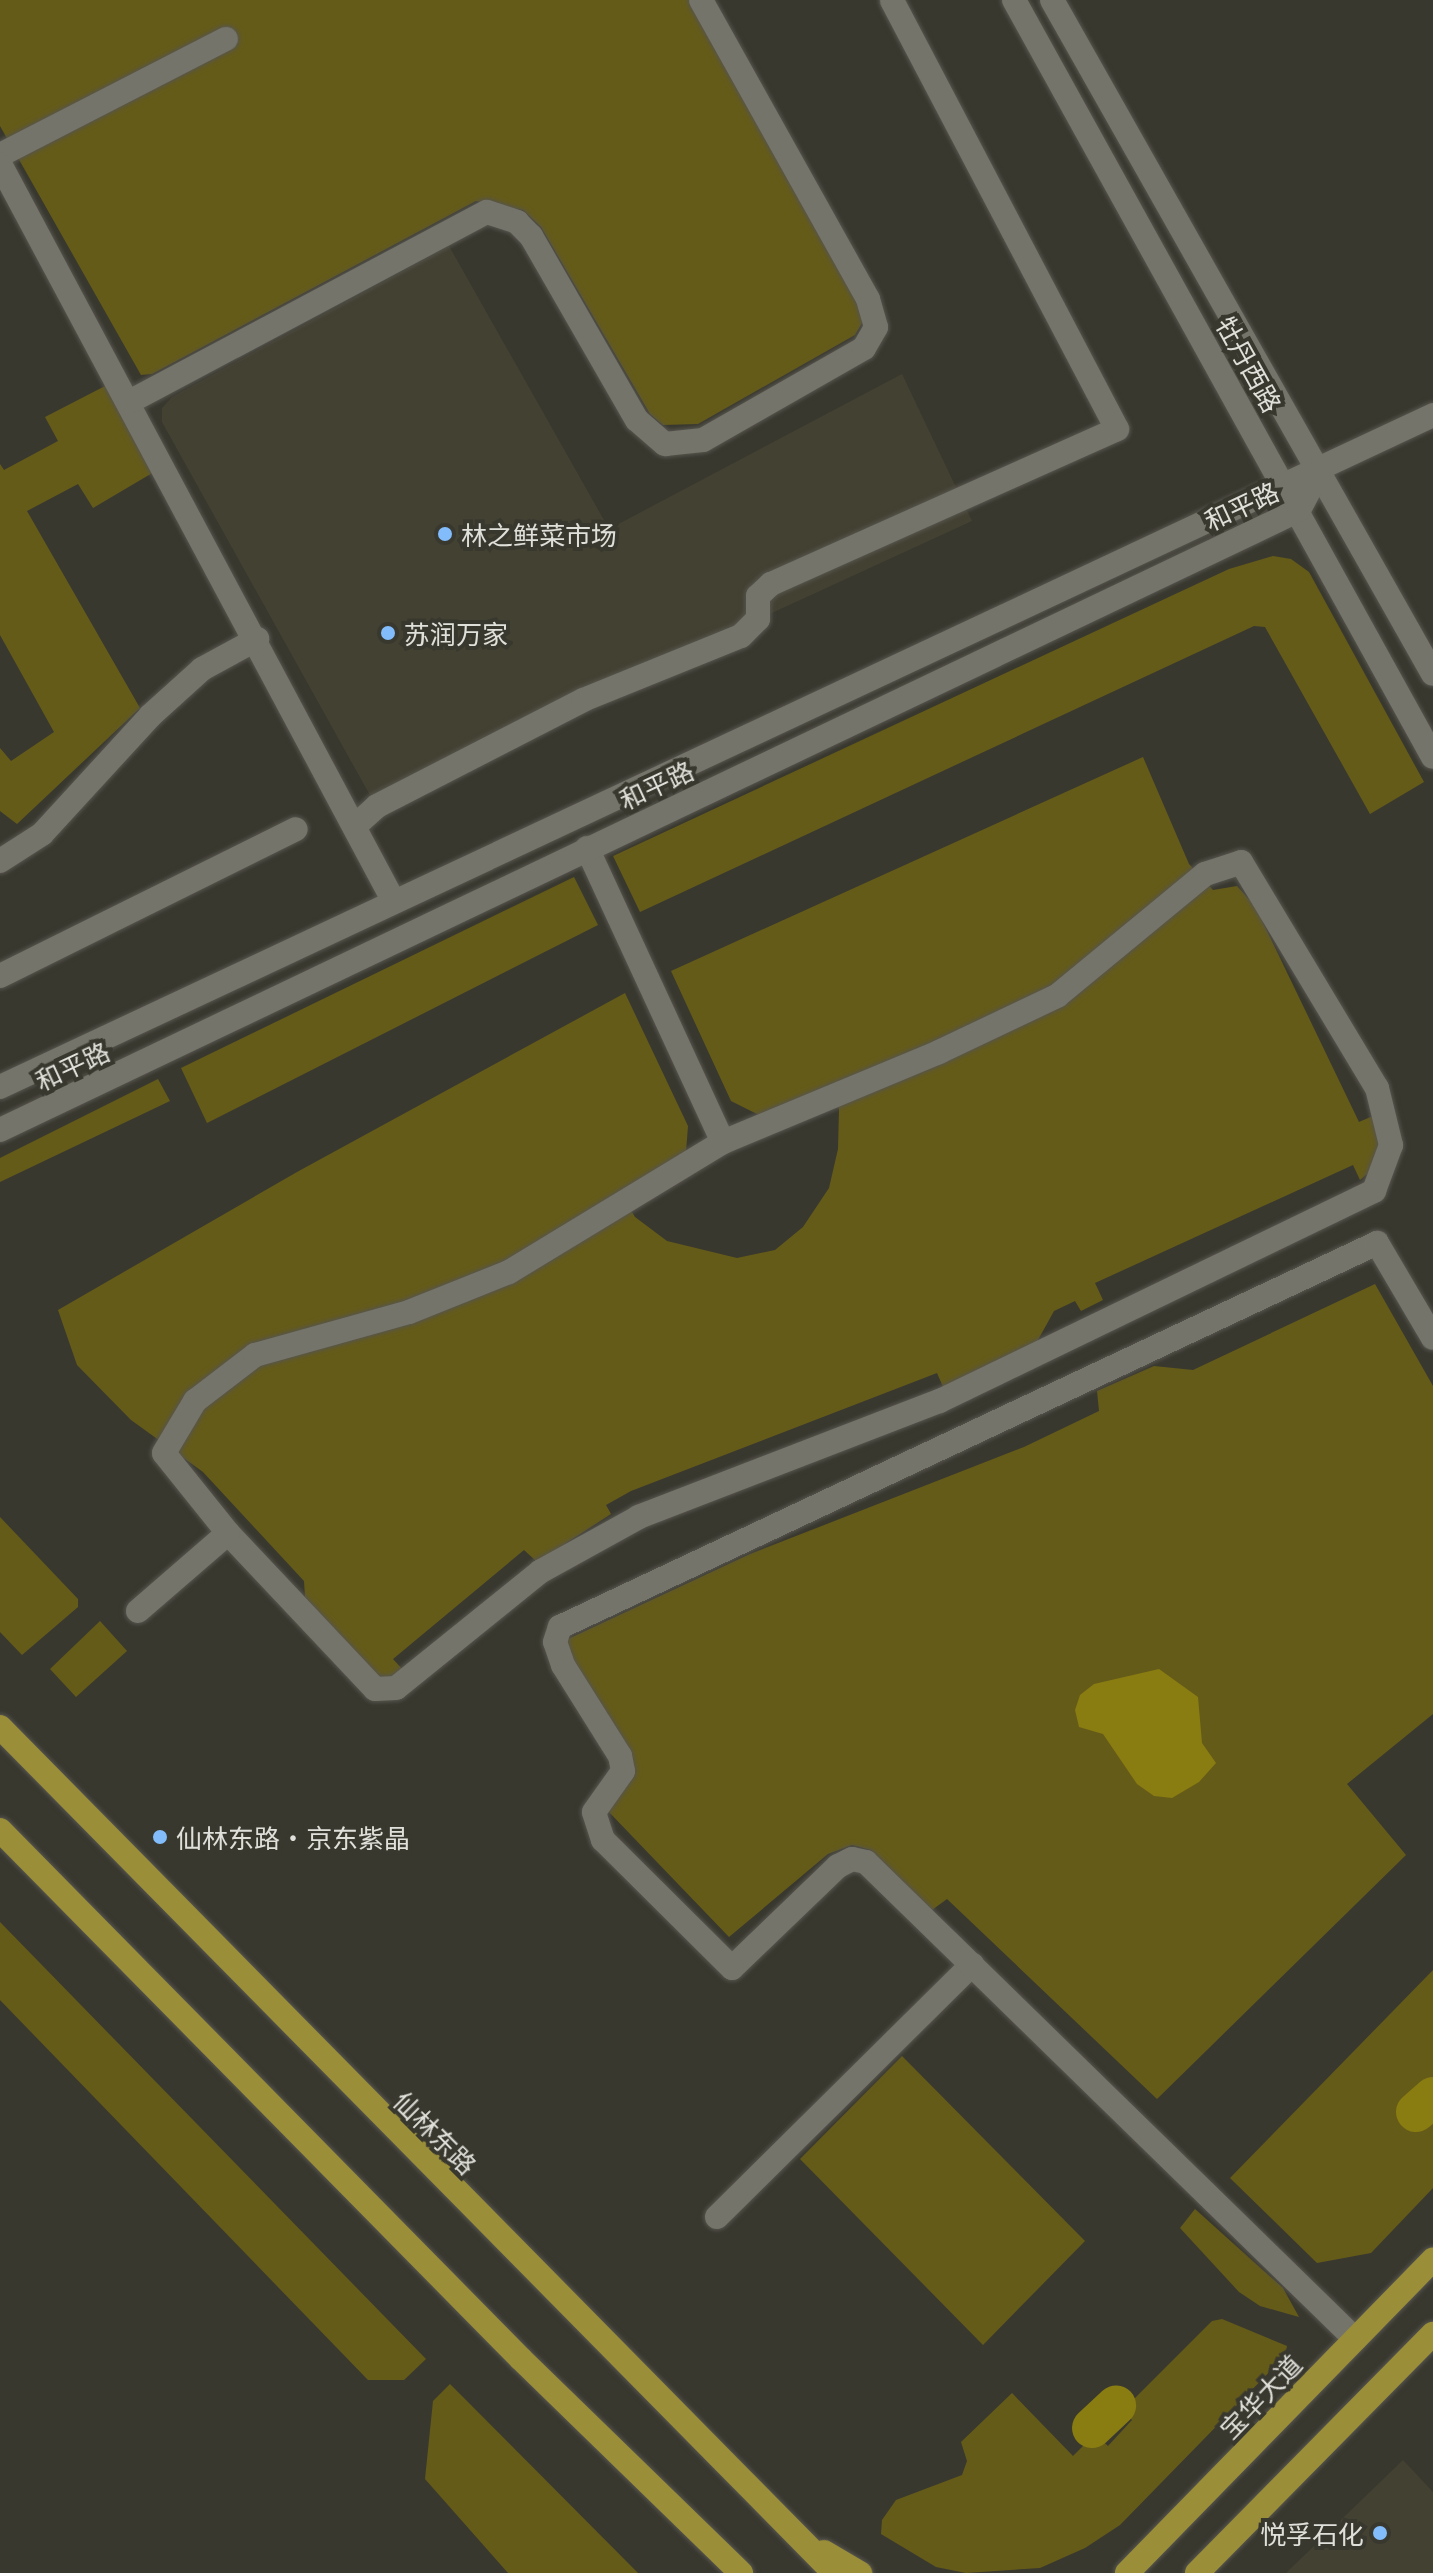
<!DOCTYPE html>
<meta charset="utf-8">
<style>
body{margin:0}
#map{position:relative;width:1433px;height:2573px;overflow:hidden;background:#39382f;font-family:Georgia,"Noto Sans SC",serif}
div>[style]{position:absolute}
.built>*{inset:0;background:#434132}
.green>*{inset:0;background:#655b19}
.water>*{inset:0;background:#897c11}
.river>*{height:40px;margin:-20px;padding:0 20px;transform-origin:20px;border-radius:20px;background:#897c11}
.roads{filter:drop-shadow(0 0 2px #56554e) drop-shadow(0 0 2px #56554e)}
.minor>*{height:24px;margin:-12px;padding:0 12px;transform-origin:12px;border-radius:12px;background:#75746b}
.major>*{height:24px;margin:-12px;padding:0 12px;transform-origin:12px;border-radius:12px;background:#9a8e39}
.dots>*{width:22px;height:22px;translate:-50% -50%;box-sizing:border-box;border:4px solid #39382f;border-radius:50%}
span{translate:-50% -50%;white-space:nowrap;text-align:center;line-height:1.15;-webkit-text-stroke:8px #39382f;paint-order:stroke}
.street-label{font-size:26px;color:#e0e0da}
.poi-label{font-size:26px;color:#e0e0da}
.left{translate:0 -50%;text-align:left}
.right{translate:-100% -50%;text-align:right}
</style>
<div id="map">
<div class="built">
<div style="clip-path:polygon(449px 246px,609px 529px,902px 374px,972px 521px,371px 797px,162px 422px,162px 408px,172px 397px)"></div>
<div style="clip-path:polygon(1403px 2460px,1433px 2492px,1433px 2573px,1286px 2573px)"></div>
</div>
<div class="green">
<div style="clip-path:polygon(0 0,693px 0,866px 309px,862px 323px,855px 335px,698px 424px,663px 425px,650px 414px,541px 227px,523px 210px,476px 201px,152px 374px,141px 375px,0 126px)"></div>
<div style="clip-path:polygon(107px 385px,154px 472px,93px 508px,78px 484px,27px 511px,140px 708px,17px 824px,0 811px,0 748px,11px 761px,54px 732px,0 635px,0 464px,4px 470px,58px 441px,45px 417px)"></div>
<div style="clip-path:polygon(1273px 556px,1291px 559px,1309px 572px,1424px 782px,1370px 814px,1265px 627px,1254px 626px,640px 912px,613px 856px,1229px 569px)"></div>
<div style="clip-path:polygon(1143px 757px,1189px 864px,1213px 890px,1237px 886px,1255px 906px,1359px 1122px,1375px 1115px,1382px 1150px,1374px 1168px,1360px 1180px,1353px 1165px,1095px 1283px,1103px 1300px,1081px 1311px,1075px 1301px,1054px 1311px,1033px 1349px,944px 1389px,937px 1373px,631px 1491px,606px 1505px,611px 1514px,537px 1562px,524px 1550px,393px 1659px,404px 1671px,391px 1679px,377px 1677px,305px 1597px,304px 1581px,203px 1472px,131px 1420px,77px 1365px,58px 1310px,297px 1172px,625px 993px,688px 1126px,686px 1152px,621px 1194px,635px 1217px,667px 1241px,737px 1258px,775px 1250px,803px 1227px,829px 1188px,838px 1149px,839px 1109px,830px 1088px,761px 1116px,731px 1101px,671px 971px)"></div>
<div style="clip-path:polygon(574px 877px,598px 925px,207px 1123px,181px 1068px)"></div>
<div style="clip-path:polygon(158px 1079px,170px 1101px,0 1182px,0 1158px)"></div>
<div style="clip-path:polygon(1375px 1284px,1433px 1386px,1433px 1714px,1347px 1784px,1406px 1855px,1157px 2099px,947px 1899px,932px 1910px,871px 1850px,852px 1845px,828px 1854px,729px 1937px,607px 1810px,630px 1778px,567px 1651px,568px 1639px,750px 1554px,1024px 1447px,1099px 1411px,1097px 1391px,1154px 1366px,1193px 1370px)"></div>
<div style="clip-path:polygon(0 1517px,78px 1599px,78px 1607px,22px 1655px,0 1632px)"></div>
<div style="clip-path:polygon(100px 1621px,127px 1651px,76px 1697px,50px 1669px)"></div>
<div style="clip-path:polygon(0 1922px,426px 2359px,404px 2380px,368px 2380px,0 2000px)"></div>
<div style="clip-path:polygon(1433px 1970px,1433px 2188px,1371px 2253px,1317px 2263px,1230px 2178px)"></div>
<div style="clip-path:polygon(902px 2056px,1085px 2241px,983px 2345px,800px 2159px)"></div>
<div style="clip-path:polygon(1195px 2209px,1283px 2288px,1299px 2317px,1260px 2306px,1239px 2292px,1180px 2228px)"></div>
<div style="clip-path:polygon(1222px 2319px,1287px 2346px,1285px 2356px,1120px 2525px,1085px 2548px,1040px 2568px,966px 2573px,936px 2567px,881px 2534px,882px 2520px,896px 2500px,962px 2475px,967px 2461px,961px 2442px,1012px 2393px,1073px 2456px,1095px 2434px,1108px 2446px,1132px 2420px,1123px 2410px,1212px 2321px)"></div>
<div style="clip-path:polygon(450px 2384px,638px 2573px,508px 2573px,425px 2479px,433px 2401px)"></div>
</div>
<div class="water">
<div style="clip-path:polygon(1159px 1669px,1198px 1697px,1202px 1743px,1216px 1763px,1199px 1782px,1172px 1798px,1154px 1796px,1137px 1784px,1103px 1734px,1079px 1727px,1075px 1710px,1080px 1695px,1094px 1684px)"></div>
</div>
<div class="river">
<div style="left:1416px;top:2112px;width:23px;rotate:-41deg"></div>
<div style="left:1092px;top:2428px;width:33px;rotate:-43deg"></div>
</div>
<div class="roads">
<div class="minor">
<div style="left:1014px;top:0;width:865px;rotate:61.04deg"></div>
<div style="left:1052px;top:0;width:774px;rotate:60.52deg"></div>
<div style="left:0;top:155px;width:254px;rotate:-27.2deg"></div>
<div style="left:0;top:164px;width:834px;rotate:61.9deg"></div>
<div style="left:129px;top:402px;width:405px;rotate:-28deg"></div>
<div style="left:487px;top:212px;width:32px;rotate:18deg"></div>
<div style="left:517px;top:222px;width:20px;rotate:45deg"></div>
<div style="left:531px;top:236px;width:212px;rotate:60.1deg"></div>
<div style="left:637px;top:420px;width:37px;rotate:41deg"></div>
<div style="left:665px;top:444px;width:38px;rotate:-6deg"></div>
<div style="left:703px;top:440px;width:185px;rotate:-29.7deg"></div>
<div style="left:864px;top:348px;width:24px;rotate:-60deg"></div>
<div style="left:876px;top:327px;width:29px;rotate:-106deg"></div>
<div style="left:868px;top:299px;width:342px;rotate:-119.2deg"></div>
<div style="left:356px;top:825px;width:28px;rotate:-42deg"></div>
<div style="left:377px;top:806px;width:232px;rotate:-27.2deg"></div>
<div style="left:583px;top:700px;width:170px;rotate:-22.1deg"></div>
<div style="left:741px;top:636px;width:24px;rotate:-45deg"></div>
<div style="left:758px;top:619px;width:23px;rotate:-90deg"></div>
<div style="left:758px;top:596px;width:18px;rotate:-43deg"></div>
<div style="left:771px;top:584px;width:379px;rotate:-24.1deg"></div>
<div style="left:1117px;top:429px;width:484px;rotate:-117.7deg"></div>
<div style="left:587px;top:848px;width:324px;rotate:65.2deg"></div>
<div style="left:0;top:861px;width:50px;rotate:-32.7deg"></div>
<div style="left:42px;top:834px;width:160px;rotate:-47.5deg"></div>
<div style="left:150px;top:716px;width:70px;rotate:-42.1deg"></div>
<div style="left:202px;top:669px;width:63px;rotate:-28.6deg"></div>
<div style="left:1241px;top:862px;width:264px;rotate:59deg"></div>
<div style="left:1377px;top:1088px;width:59px;rotate:76.2deg"></div>
<div style="left:1391px;top:1145px;width:49px;rotate:110.3deg"></div>
<div style="left:1374px;top:1191px;width:483px;rotate:154.2deg"></div>
<div style="left:939px;top:1401px;width:322px;rotate:158.9deg"></div>
<div style="left:639px;top:1517px;width:112px;rotate:151.1deg"></div>
<div style="left:541px;top:1571px;width:186px;rotate:141.1deg"></div>
<div style="left:396px;top:1688px;width:21px;rotate:177deg"></div>
<div style="left:375px;top:1689px;width:214px;rotate:-133.3deg"></div>
<div style="left:228px;top:1533px;width:102px;rotate:-128.7deg"></div>
<div style="left:164px;top:1453px;width:61px;rotate:-59.2deg"></div>
<div style="left:195px;top:1401px;width:76px;rotate:-37.5deg"></div>
<div style="left:255px;top:1355px;width:160px;rotate:-15.6deg"></div>
<div style="left:409px;top:1312px;width:108px;rotate:-21.8deg"></div>
<div style="left:509px;top:1272px;width:250px;rotate:-31.3deg"></div>
<div style="left:723px;top:1142px;width:234px;rotate:-22.6deg"></div>
<div style="left:939px;top:1052px;width:131px;rotate:-25.4deg"></div>
<div style="left:1057px;top:996px;width:192px;rotate:-39.5deg"></div>
<div style="left:1205px;top:874px;width:38px;rotate:-18deg"></div>
<div style="left:0;top:976px;width:330px;rotate:-26.4deg"></div>
<div style="left:0;top:1087px;width:1583px;rotate:-25.12deg"></div>
<div style="left:0;top:1130px;width:1439px;rotate:-25.51deg"></div>
<div style="left:1299px;top:510px;width:43px;rotate:-62.2deg"></div>
<div style="left:138px;top:1611px;width:119px;rotate:-40.9deg"></div>
<div style="left:717px;top:2217px;width:359px;rotate:-44.7deg"></div>
<div style="left:1355px;top:2339px;width:683px;rotate:-135.71deg"></div>
<div style="left:866px;top:1862px;width:14px;rotate:-168deg"></div>
<div style="left:852px;top:1859px;width:16px;rotate:153deg"></div>
<div style="left:838px;top:1866px;width:147px;rotate:136.1deg"></div>
<div style="left:732px;top:1968px;width:182px;rotate:-135.2deg"></div>
<div style="left:603px;top:1840px;width:29px;rotate:-108deg"></div>
<div style="left:594px;top:1812px;width:50px;rotate:-54.7deg"></div>
<div style="left:623px;top:1771px;width:15px;rotate:-101deg"></div>
<div style="left:620px;top:1756px;width:107px;rotate:-122.1deg"></div>
<div style="left:563px;top:1665px;width:24px;rotate:-109deg"></div>
<div style="left:555px;top:1642px;width:16px;rotate:-72deg"></div>
<div style="left:560px;top:1627px;width:903px;rotate:-25.17deg"></div>
<div style="left:1377px;top:1243px;width:110px;rotate:59.5deg"></div>
</div>
<div class="major">
<div style="left:0;top:1727px;width:1188px;rotate:45.41deg"></div>
<div style="left:0;top:1830px;width:742px;rotate:45.44deg"></div>
<div style="left:521px;top:2359px;width:307px;rotate:44.2deg"></div>
<div style="left:824px;top:2552px;width:42px;rotate:30.3deg"></div>
<div style="left:1127px;top:2573px;width:438px;rotate:-45.7deg"></div>
<div style="left:1197px;top:2573px;width:336px;rotate:-45.4deg"></div>
</div>
</div>
<div class="dots">
<div style="left:445px;top:534px;background:#82bcfa"></div>
<div style="left:388px;top:633px;background:#82bcfa"></div>
<div style="left:160px;top:1837px;background:#82bcfa"></div>
<div style="left:1380px;top:2533px;background:#82bcfa"></div>
</div>
<div class="street-label">
<span style="left:1250px;top:364px;rotate:61deg">牡丹西路</span>
<span style="left:1241px;top:505px;rotate:-25deg">和平路</span>
<span style="left:656px;top:784px;rotate:-25deg">和平路</span>
<span style="left:72px;top:1065px;rotate:-25deg">和平路</span>
<span style="left:436px;top:2132px;rotate:45deg">仙林东路</span>
<span style="left:1260px;top:2396px;rotate:-46deg">宝华大道</span>
</div>
<div class="poi-label">
<span class="left" style="left:461px;top:534px">林之鲜菜市场</span>
<span class="left" style="left:404px;top:633px">苏润万家</span>
<span class="left" style="left:176px;top:1837px">仙林东路·京东紫晶</span>
<span class="right" style="left:1364px;top:2533px">悦孚石化</span>
</div>
</div>
